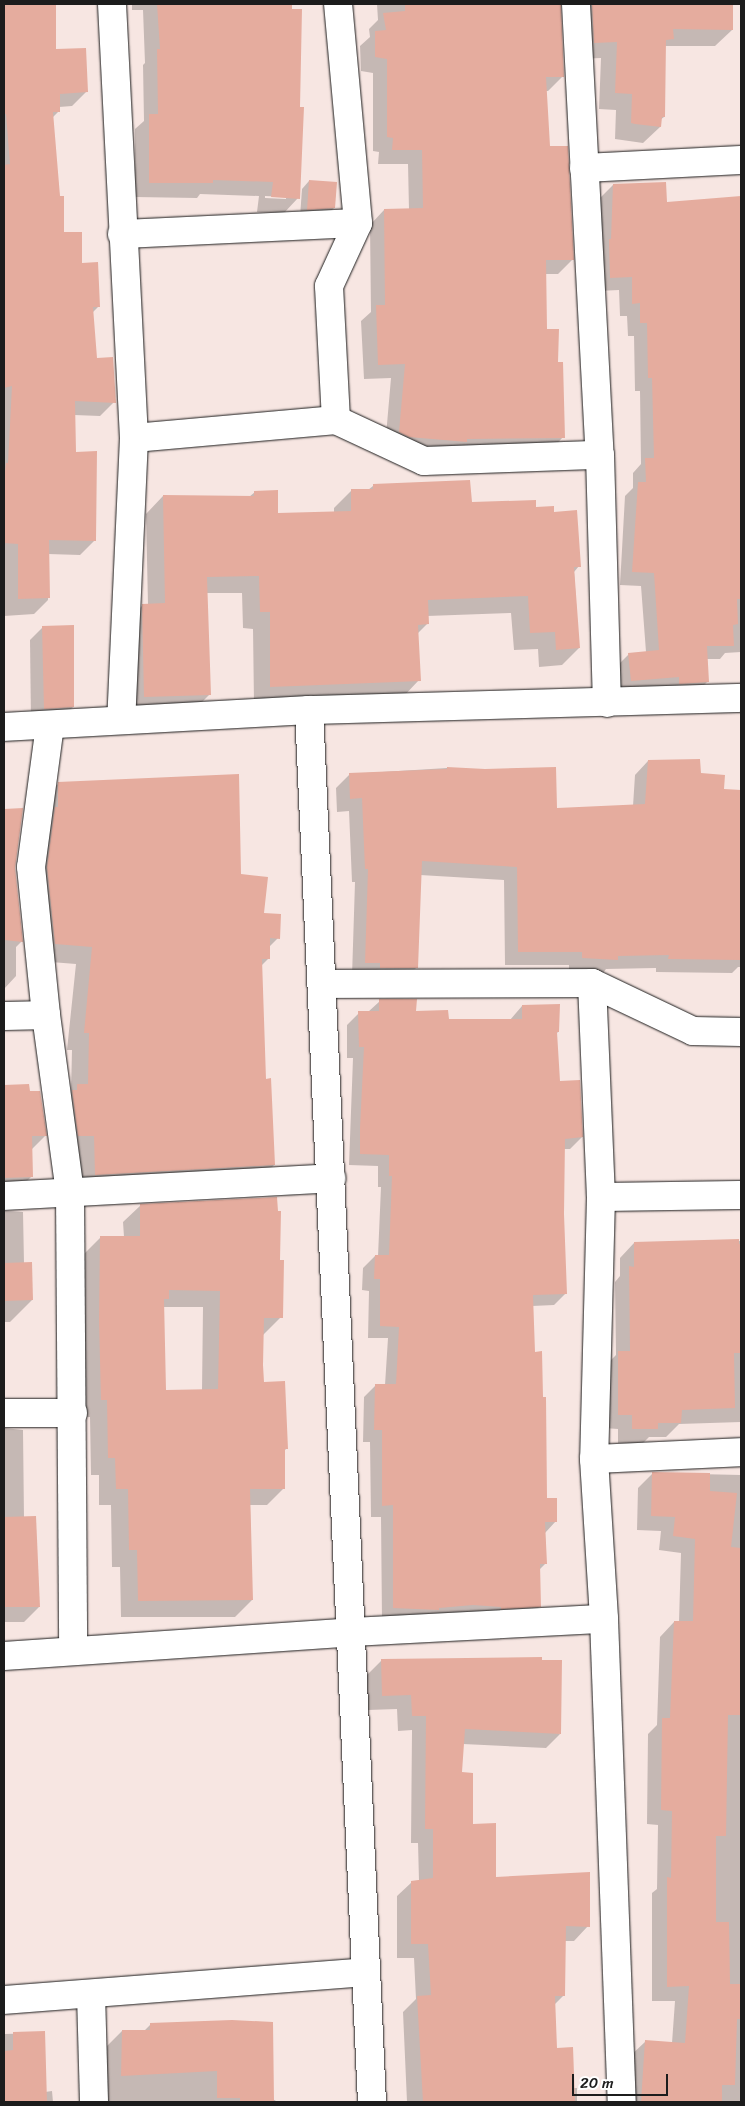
<!DOCTYPE html>
<style>
body{margin:0}
#map{position:relative;width:745px;height:2106px;overflow:hidden;background:#f7e6e2;font-family:Sriracha,sans-serif}
div>[style]{position:absolute}
.shadow>*{inset:0;background:#0003}
.building>*{inset:0;background:#e5ac9e}
.roads{filter:drop-shadow(0 0 1px #1c1c1c) drop-shadow(0 0 1px #1c1c1c)}
.minor>*{height:28px;margin:-14px;padding:0 14px;transform-origin:14px;border-radius:14px;background:#fff}
.tertiary>*{height:28px;margin:-14px;padding:0 14px;transform-origin:14px;border-radius:14px;background:#fff}
span{translate:-50% -50%;white-space:nowrap;text-align:center;line-height:1.15;-webkit-text-stroke:4px #fff;paint-order:stroke}
.frame{position:absolute;inset:0;border:5px solid #1c1c1c;pointer-events:none}
.scale{position:absolute;left:572px;top:2074px;width:96px;height:22px;box-sizing:border-box;border:2px solid #1c1c1c;border-top:0;padding-left:6px;font-size:15px;line-height:18px;white-space:nowrap;color:#1c1c1c;-webkit-text-stroke:4px #fff;paint-order:stroke}
</style>
<div id="map">
<div class="shadow">
<div style="clip-path:polygon(4px 4px,55px 4px,55px 51px,86px 92px,72px 106px,59px 107px,59px 111px,52px 118px,63px 234px,81px 264px,98px 307px,92px 313px,96px 360px,114px 402px,100px 416px,74px 415px,75px 453px,95px 540px,80px 555px,48px 554px,48px 600px,34px 614px,4px 616px)"></div>
<div style="clip-path:polygon(evenodd,132px 4px,291px 4px,298px 198px,284px 213px,257px 212px,259px 196px,200px 194px,197px 198px,135px 197px,135px 129px,144px 121px,143px 65px,145px 63px,143px 10px,132px 10px,132px 4px,265px 196px,286px 197px,286px 199px,265px 198px,265px 196px)"></div>
<div style="clip-path:polygon(377px 4px,560px 4px,563px 76px,548px 91px,545px 91px,548px 148px,573px 259px,558px 274px,545px 274px,546px 331px,557px 363px,563px 437px,549px 452px,385px 447px,391px 378px,364px 379px,361px 321px,371px 312px,370px 225px,384px 210px,409px 210px,408px 164px,378px 164px,379px 152px,373px 151px,373px 73px,361px 71px,360px 46px,370px 37px,369px 29px,378px 20px)"></div>
<div style="clip-path:polygon(585px 4px,732px 4px,732px 30px,715px 46px,665px 46px,664px 117px,660px 120px,660px 127px,643px 143px,615px 139px,616px 110px,599px 109px,601px 58px,577px 59px)"></div>
<div style="clip-path:polygon(309px 181px,334px 208px,326px 216px,300px 217px,302px 189px)"></div>
<div style="clip-path:polygon(613px 185px,666px 203px,741px 197px,739px 327px,741px 358px,741px 652px,725px 653px,720px 659px,707px 659px,708px 681px,695px 694px,618px 694px,616px 667px,629px 654px,646px 652px,641px 586px,620px 585px,625px 496px,633px 488px,633px 473px,641px 464px,640px 391px,635px 391px,634px 336px,628px 336px,627px 316px,620px 316px,619px 290px,598px 291px,600px 198px)"></div>
<div style="clip-path:polygon(373px 486px,471px 503px,534px 509px,553px 513px,579px 566px,574px 572px,579px 648px,562px 665px,539px 667px,538px 649px,514px 650px,511px 613px,427px 616px,427px 624px,417px 634px,419px 680px,402px 698px,254px 704px,253px 629px,243px 628px,242px 593px,206px 593px,210px 694px,193px 711px,128px 714px,125px 622px,143px 605px,148px 605px,146px 514px,163px 496px,249px 497px,255px 492px,277px 514px,334px 513px,334px 508px,351px 491px,368px 490px)"></div>
<div style="clip-path:polygon(43px 627px,73px 707px,60px 720px,31px 722px,30px 640px)"></div>
<div style="clip-path:polygon(648px 761px,699px 774px,723px 790px,741px 791px,741px 967px,738px 967px,732px 973px,656px 972px,656px 968px,606px 969px,603px 973px,569px 971px,569px 965px,505px 965px,504px 880px,420px 875px,417px 967px,403px 981px,352px 976px,355px 882px,352px 882px,349px 811px,337px 812px,336px 788px,350px 774px,447px 768px,555px 809px,633px 806px,635px 775px)"></div>
<div style="clip-path:polygon(59px 783px,240px 875px,278px 938px,269px 947px,269px 958px,261px 966px,265px 1080px,274px 1165px,257px 1182px,78px 1192px,60px 1102px,71px 1091px,72px 1050px,67px 1050px,76px 964px,38px 961px,41px 800px)"></div>
<div style="clip-path:polygon(4px 810px,22px 810px,14px 865px,22px 941px,16px 947px,16px 976px,4px 989px)"></div>
<div style="clip-path:polygon(380px 1001px,447px 1020px,510px 1020px,522px 1006px,558px 1032px,556px 1034px,558px 1083px,582px 1137px,570px 1149px,563px 1149px,562px 1214px,566px 1293px,554px 1305px,532px 1306px,533px 1353px,546px 1499px,556px 1521px,545px 1533px,546px 1563px,539px 1570px,540px 1606px,528px 1618px,382px 1620px,381px 1517px,371px 1517px,370px 1442px,363px 1442px,364px 1397px,376px 1385px,385px 1385px,388px 1338px,368px 1338px,369px 1291px,362px 1290px,363px 1268px,375px 1256px,378px 1256px,381px 1187px,378px 1187px,378px 1166px,349px 1165px,353px 1058px,347px 1058px,347px 1025px,359px 1013px,368px 1012px)"></div>
<div style="clip-path:polygon(28px 1085px,28px 1093px,45px 1136px,31px 1150px,32px 1176px,10px 1198px,4px 1199px,4px 1086px)"></div>
<div style="clip-path:polygon(evenodd,141px 1205px,278px 1261px,281px 1317px,263px 1335px,262px 1365px,263px 1383px,287px 1448px,284px 1451px,284px 1488px,267px 1505px,250px 1505px,252px 1600px,235px 1617px,121px 1617px,120px 1567px,112px 1567px,111px 1505px,99px 1505px,99px 1475px,91px 1475px,90px 1417px,85px 1417px,84px 1254px,101px 1237px,124px 1237px,123px 1222px,141px 1205px,163px 1307px,203px 1307px,202px 1390px,165px 1391px,163px 1307px)"></div>
<div style="clip-path:polygon(4px 1211px,23px 1212px,24px 1263px,32px 1300px,10px 1322px,4px 1322px)"></div>
<div style="clip-path:polygon(741px 1241px,741px 1422px,679px 1424px,666px 1437px,649px 1437px,643px 1443px,618px 1443px,618px 1429px,604px 1428px,604px 1367px,616px 1355px,615px 1282px,620px 1276px,620px 1258px,634px 1243px)"></div>
<div style="clip-path:polygon(4px 1428px,23px 1430px,24px 1518px,39px 1607px,24px 1622px,4px 1622px)"></div>
<div style="clip-path:polygon(653px 1473px,741px 1475px,741px 2102px,627px 2102px,630px 2056px,645px 2042px,672px 2043px,675px 2001px,652px 2001px,652px 1893px,657px 1889px,658px 1825px,647px 1824px,648px 1734px,657px 1725px,660px 1637px,674px 1622px,679px 1622px,681px 1553px,659px 1550px,661px 1531px,637px 1530px,638px 1488px)"></div>
<div style="clip-path:polygon(381px 1661px,560px 1734px,546px 1748px,463px 1744px,461px 1773px,471px 1826px,495px 1878px,588px 1926px,574px 1941px,564px 1941px,564px 1995px,554px 2005px,555px 2049px,573px 2088px,577px 2088px,577px 2101px,603px 2102px,407px 2102px,403px 2012px,416px 1999px,414px 1958px,397px 1958px,397px 1896px,412px 1882px,419px 1881px,418px 1843px,411px 1843px,412px 1730px,398px 1731px,397px 1709px,368px 1710px,367px 1675px)"></div>
<div style="clip-path:polygon(150px 2025px,276px 2101px,276px 2102px,107px 2102px,107px 2046px,122px 2031px,144px 2031px)"></div>
<div style="clip-path:polygon(44px 2033px,45px 2092px,52px 2091px,53px 2102px,4px 2102px,4px 2034px)"></div>
</div>
<div class="building">
<div style="clip-path:polygon(4px 4px,56px 4px,56px 49px,86px 48px,88px 92px,60px 94px,60px 112px,53px 112px,60px 196px,64px 196px,64px 232px,82px 232px,82px 263px,98px 262px,100px 307px,93px 307px,97px 358px,113px 357px,116px 403px,75px 401px,76px 452px,97px 451px,96px 541px,49px 540px,50px 598px,18px 599px,18px 544px,4px 543px,4px 480px,6px 463px,8px 463px,12px 386px,4px 388px,4px 165px,10px 164px,6px 114px,4px 114px)"></div>
<div style="clip-path:polygon(157px 4px,292px 4px,292px 9px,302px 9px,300px 107px,304px 107px,300px 199px,271px 197px,273px 182px,213px 180px,213px 183px,149px 183px,149px 114px,158px 114px,157px 49px,160px 49px)"></div>
<div style="clip-path:polygon(405px 4px,561px 4px,564px 77px,546px 77px,550px 146px,568px 146px,574px 260px,546px 260px,547px 329px,559px 329px,558px 362px,563px 362px,565px 438px,467px 439px,467px 442px,409px 437px,399px 432px,405px 364px,378px 365px,376px 305px,385px 305px,384px 209px,423px 208px,422px 150px,392px 150px,393px 138px,387px 137px,387px 59px,375px 57px,375px 31px,386px 30px,383px 13px,405px 11px)"></div>
<div style="clip-path:polygon(592px 4px,733px 4px,733px 30px,673px 29px,674px 39px,666px 40px,665px 117px,662px 117px,661px 127px,635px 124px,631px 123px,632px 94px,615px 93px,617px 42px,594px 43px)"></div>
<div style="clip-path:polygon(309px 180px,337px 182px,335px 208px,307px 210px)"></div>
<div style="clip-path:polygon(666px 182px,667px 202px,741px 196px,741px 599px,737px 599px,738px 624px,733px 625px,734px 646px,707px 646px,709px 682px,679px 684px,679px 677px,631px 681px,628px 653px,659px 650px,654px 573px,632px 572px,638px 482px,646px 482px,645px 458px,654px 458px,652px 378px,648px 378px,647px 323px,640px 323px,640px 303px,632px 304px,632px 277px,610px 278px,609px 239px,611px 239px,613px 184px)"></div>
<div style="clip-path:polygon(470px 480px,472px 502px,536px 500px,536px 507px,554px 506px,554px 512px,577px 510px,581px 567px,574px 567px,580px 648px,556px 650px,555px 632px,530px 633px,528px 596px,428px 600px,429px 624px,418px 625px,421px 681px,270px 687px,270px 612px,260px 612px,259px 576px,207px 577px,211px 695px,144px 697px,142px 604px,165px 603px,163px 495px,254px 496px,254px 491px,278px 490px,278px 513px,351px 511px,351px 489px,373px 489px,373px 484px)"></div>
<div style="clip-path:polygon(74px 625px,74px 707px,44px 709px,42px 626px)"></div>
<div style="clip-path:polygon(700px 759px,701px 773px,725px 775px,724px 789px,741px 790px,741px 960px,668px 959px,669px 955px,618px 956px,618px 960px,582px 958px,582px 952px,518px 952px,517px 867px,422px 861px,418px 968px,380px 968px,380px 963px,365px 963px,368px 869px,365px 869px,362px 798px,350px 799px,349px 773px,447px 769px,447px 767px,485px 769px,556px 767px,557px 808px,645px 804px,648px 760px)"></div>
<div style="clip-path:polygon(239px 774px,241px 874px,268px 877px,264px 913px,281px 914px,280px 939px,270px 938px,270px 959px,262px 959px,266px 1079px,271px 1078px,275px 1165px,95px 1175px,94px 1136px,78px 1136px,72px 1090px,77px 1090px,77px 1084px,88px 1084px,89px 1033px,84px 1033px,92px 947px,55px 944px,47px 867px,55px 807px,58px 807px,58px 782px)"></div>
<div style="clip-path:polygon(23px 808px,15px 868px,23px 942px,4px 940px,4px 809px)"></div>
<div style="clip-path:polygon(379px 999px,417px 999px,416px 1011px,448px 1010px,449px 1019px,522px 1019px,522px 1005px,560px 1004px,559px 1032px,557px 1032px,560px 1081px,580px 1080px,583px 1137px,565px 1139px,564px 1214px,567px 1294px,533px 1295px,535px 1352px,542px 1351px,543px 1397px,546px 1397px,547px 1498px,557px 1498px,557px 1522px,545px 1522px,547px 1564px,540px 1564px,541px 1607px,501px 1609px,501px 1607px,473px 1605px,439px 1608px,439px 1610px,393px 1608px,393px 1505px,382px 1506px,382px 1430px,374px 1430px,375px 1384px,396px 1384px,399px 1327px,380px 1326px,380px 1279px,374px 1279px,375px 1255px,389px 1255px,392px 1176px,389px 1176px,389px 1155px,360px 1154px,360px 1128px,364px 1047px,359px 1047px,358px 1011px,379px 1011px)"></div>
<div style="clip-path:polygon(29px 1084px,30px 1091px,40px 1091px,47px 1136px,32px 1136px,33px 1177px,4px 1178px,4px 1085px)"></div>
<div style="clip-path:polygon(evenodd,277px 1197px,278px 1211px,281px 1211px,280px 1260px,284px 1260px,283px 1318px,264px 1318px,263px 1365px,264px 1382px,285px 1381px,288px 1449px,285px 1449px,285px 1489px,250px 1489px,253px 1600px,138px 1601px,137px 1550px,129px 1550px,128px 1489px,116px 1489px,115px 1458px,108px 1458px,107px 1400px,101px 1400px,99px 1320px,100px 1236px,140px 1236px,140px 1204px,277px 1197px,169px 1290px,220px 1291px,218px 1389px,166px 1390px,164px 1299px,169px 1299px,169px 1290px)"></div>
<div style="clip-path:polygon(739px 1239px,739px 1244px,741px 1244px,741px 1353px,734px 1353px,735px 1408px,682px 1410px,681px 1423px,658px 1423px,658px 1429px,632px 1429px,632px 1415px,618px 1415px,618px 1351px,630px 1351px,629px 1266px,634px 1267px,634px 1242px)"></div>
<div style="clip-path:polygon(32px 1262px,33px 1300px,4px 1301px,4px 1263px)"></div>
<div style="clip-path:polygon(652px 1472px,710px 1473px,710px 1491px,737px 1493px,731px 1547px,741px 1548px,741px 1715px,728px 1715px,726px 1836px,716px 1836px,716px 1922px,729px 1922px,730px 1984px,741px 1984px,741px 2019px,737px 2019px,735px 2085px,722px 2085px,722px 2102px,641px 2102px,645px 2040px,685px 2043px,689px 1986px,667px 1987px,667px 1877px,671px 1878px,672px 1811px,661px 1810px,662px 1718px,670px 1718px,674px 1621px,693px 1621px,695px 1539px,673px 1536px,675px 1517px,651px 1516px)"></div>
<div style="clip-path:polygon(36px 1516px,40px 1607px,4px 1607px,4px 1517px)"></div>
<div style="clip-path:polygon(542px 1657px,542px 1660px,562px 1660px,561px 1734px,465px 1729px,462px 1772px,473px 1773px,473px 1824px,496px 1823px,496px 1877px,590px 1872px,590px 1927px,566px 1926px,565px 1996px,555px 1996px,557px 2048px,573px 2047px,575px 2102px,423px 2102px,417px 1996px,431px 1995px,428px 1944px,411px 1944px,411px 1881px,433px 1878px,433px 1829px,425px 1829px,426px 1716px,412px 1716px,411px 1695px,382px 1696px,381px 1659px)"></div>
<div style="clip-path:polygon(232px 2020px,273px 2022px,274px 2102px,240px 2102px,240px 2098px,217px 2098px,217px 2071px,121px 2076px,122px 2030px,150px 2030px,150px 2023px)"></div>
<div style="clip-path:polygon(45px 2031px,47px 2102px,4px 2102px,4px 2051px,13px 2050px,13px 2032px)"></div>
</div>
<div class="roads">
<div class="minor">
<div style="left:112px;top:4px;width:435px;rotate:87.1deg"></div>
<div style="left:134px;top:438px;width:282px;rotate:92.6deg"></div>
<div style="left:576px;top:4px;width:452px;rotate:87deg"></div>
<div style="left:600px;top:455px;width:248px;rotate:88.4deg"></div>
<div style="left:584px;top:168px;width:157px;rotate:-2.9deg"></div>
<div style="left:122px;top:234px;width:236px;rotate:-2.7deg"></div>
<div style="left:336px;top:420px;width:134px;rotate:-93deg"></div>
<div style="left:329px;top:286px;width:69px;rotate:-65.3deg"></div>
<div style="left:358px;top:223px;width:220px;rotate:-95.2deg"></div>
<div style="left:134px;top:438px;width:203px;rotate:-5.1deg"></div>
<div style="left:336px;top:420px;width:97px;rotate:25deg"></div>
<div style="left:424px;top:461px;width:176px;rotate:-2deg"></div>
<div style="left:309px;top:710px;width:1393px;rotate:87.41deg"></div>
<div style="left:50px;top:725px;width:143px;rotate:97.6deg"></div>
<div style="left:31px;top:867px;width:149px;rotate:84.2deg"></div>
<div style="left:46px;top:1015px;width:180px;rotate:82.3deg"></div>
<div style="left:70px;top:1193px;width:457px;rotate:89.6deg"></div>
<div style="left:592px;top:983px;width:214px;rotate:87.6deg"></div>
<div style="left:601px;top:1197px;width:262px;rotate:91.5deg"></div>
<div style="left:594px;top:1459px;width:160px;rotate:86.4deg"></div>
<div style="left:604px;top:1619px;width:483px;rotate:87.9deg"></div>
<div style="left:323px;top:984px;width:269px;rotate:-0.2deg"></div>
<div style="left:592px;top:983px;width:112px;rotate:25.4deg"></div>
<div style="left:693px;top:1031px;width:48px;rotate:1.2deg"></div>
<div style="left:4px;top:1016px;width:42px;rotate:-1.4deg"></div>
<div style="left:4px;top:1196px;width:328px;rotate:-3.1deg"></div>
<div style="left:601px;top:1197px;width:140px;rotate:-0.8deg"></div>
<div style="left:4px;top:1413px;width:69px"></div>
<div style="left:594px;top:1459px;width:147px;rotate:-2.7deg"></div>
<div style="left:4px;top:1656px;width:349px;rotate:-3.9deg"></div>
<div style="left:352px;top:1632px;width:252px;rotate:-3deg"></div>
<div style="left:91px;top:1994px;width:108px;rotate:88.4deg"></div>
<div style="left:4px;top:2000px;width:362px;rotate:-4.4deg"></div>
</div>
<div class="tertiary">
<div style="left:4px;top:727px;width:305px;rotate:-3.2deg"></div>
<div style="left:309px;top:710px;width:432px;rotate:-1.6deg"></div>
</div>
</div>
<div class="frame"></div>
<div class="scale">20 m</div>
</div>
